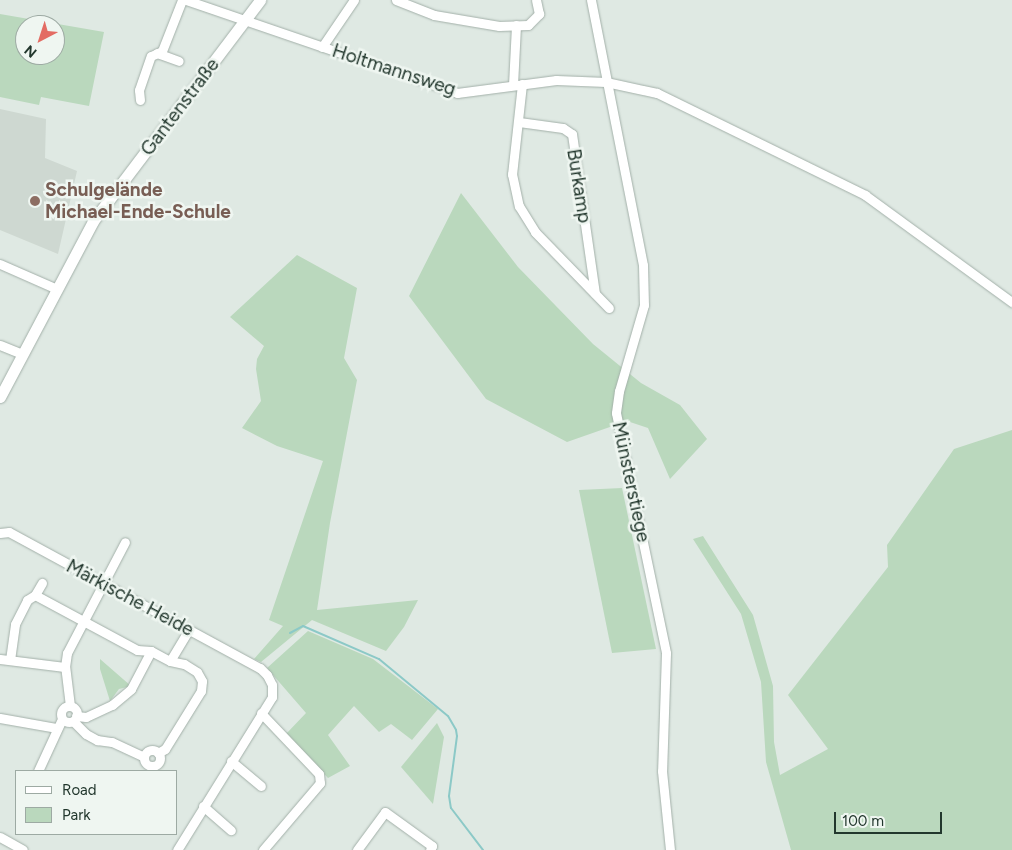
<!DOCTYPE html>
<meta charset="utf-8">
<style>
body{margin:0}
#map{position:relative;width:1012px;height:850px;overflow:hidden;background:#dfe9e3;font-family:Figtree,sans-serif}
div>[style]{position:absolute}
.built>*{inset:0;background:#ced8d1}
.green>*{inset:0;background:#bad8bd}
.stream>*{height:2px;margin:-1px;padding:0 1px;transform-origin:1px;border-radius:1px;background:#8cc9c7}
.roads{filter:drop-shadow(0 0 1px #a3b0a9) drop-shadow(0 0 1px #a3b0a9)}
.minor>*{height:9px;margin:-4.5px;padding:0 4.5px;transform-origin:4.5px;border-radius:4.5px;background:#fff}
.minor>.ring{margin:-4.5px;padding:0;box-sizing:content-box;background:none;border:9px solid #fff;border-radius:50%}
.tertiary>*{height:11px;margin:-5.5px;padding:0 5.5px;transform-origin:5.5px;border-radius:5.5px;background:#fff}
.dots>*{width:14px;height:14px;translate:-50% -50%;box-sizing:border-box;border:2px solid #eff6f1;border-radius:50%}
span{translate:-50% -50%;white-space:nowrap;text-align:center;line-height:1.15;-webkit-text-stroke:5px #eff6f1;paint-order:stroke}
.street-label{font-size:19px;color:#22372d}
.education-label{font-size:19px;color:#785e54;font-weight:700}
.left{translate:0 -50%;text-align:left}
.legend{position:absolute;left:15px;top:770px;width:162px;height:65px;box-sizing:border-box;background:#eff6f1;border:1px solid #9daaa3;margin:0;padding:6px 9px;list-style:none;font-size:15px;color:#22372d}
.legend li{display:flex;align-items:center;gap:10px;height:25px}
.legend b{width:25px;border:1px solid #9daaa3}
.north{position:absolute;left:15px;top:15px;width:50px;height:50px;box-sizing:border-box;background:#eff6f1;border:1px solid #9daaa3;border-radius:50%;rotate:220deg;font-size:14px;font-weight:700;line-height:20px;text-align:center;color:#22372d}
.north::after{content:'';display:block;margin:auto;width:18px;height:22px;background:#e36c63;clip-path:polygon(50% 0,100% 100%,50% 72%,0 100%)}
.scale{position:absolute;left:834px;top:812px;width:108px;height:22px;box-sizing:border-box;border:2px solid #22372d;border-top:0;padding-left:6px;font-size:15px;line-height:18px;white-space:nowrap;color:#22372d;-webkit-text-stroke:4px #eff6f1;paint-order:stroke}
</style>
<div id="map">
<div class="built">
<div style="clip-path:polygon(0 109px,46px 119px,45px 158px,77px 171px,58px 254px,0 230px)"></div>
</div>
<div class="green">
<div style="clip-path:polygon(evenodd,0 14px,104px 32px,89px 106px,41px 97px,39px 105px,0 97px,0 14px,25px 25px,55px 25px,55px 55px,25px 55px,25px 25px)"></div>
<div style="clip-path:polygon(461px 193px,518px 267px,593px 344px,641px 383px,680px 405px,707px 439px,670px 479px,648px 428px,627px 421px,567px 442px,486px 399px,409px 296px)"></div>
<div style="clip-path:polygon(297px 255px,357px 288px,344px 358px,357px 380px,330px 523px,317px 610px,418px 600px,404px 627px,386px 651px,312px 620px,261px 662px,254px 659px,283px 626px,269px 620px,323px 461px,277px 446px,242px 428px,261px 401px,256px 369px,257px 359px,264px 346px,230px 317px)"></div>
<div style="clip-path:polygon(1012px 430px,1012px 850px,791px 850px,766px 762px,761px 682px,741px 614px,693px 539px,703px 536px,753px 615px,773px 686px,774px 742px,780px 775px,828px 749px,788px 695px,888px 567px,887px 545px,954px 449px)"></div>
<div style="clip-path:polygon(622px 488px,656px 649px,612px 653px,579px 490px)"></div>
<div style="clip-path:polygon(308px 631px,373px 659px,438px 709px,412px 740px,391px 724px,379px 732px,354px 706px,328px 735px,350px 766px,328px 778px,286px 734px,306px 713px,267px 668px)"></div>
<div style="clip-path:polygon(100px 659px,131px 686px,119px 689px,110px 701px,100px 669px)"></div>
<div style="clip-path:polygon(437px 723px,444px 737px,433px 804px,401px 767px)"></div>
</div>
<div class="stream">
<div style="left:290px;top:633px;width:15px;rotate:-28deg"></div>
<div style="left:303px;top:626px;width:83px;rotate:23.5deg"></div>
<div style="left:379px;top:659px;width:89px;rotate:39.6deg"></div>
<div style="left:448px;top:716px;width:16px;rotate:60deg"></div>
<div style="left:456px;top:730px;width:6px;rotate:81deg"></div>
<div style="left:457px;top:736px;width:61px;rotate:97.6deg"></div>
<div style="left:449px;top:796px;width:12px;rotate:81deg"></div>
<div style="left:451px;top:808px;width:53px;rotate:52.7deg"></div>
</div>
<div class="roads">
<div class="minor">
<div style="left:186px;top:0;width:287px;rotate:18.9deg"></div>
<div style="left:457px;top:93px;width:100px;rotate:-7.5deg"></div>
<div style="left:556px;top:80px;width:50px;rotate:2.3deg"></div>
<div style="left:606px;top:82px;width:52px;rotate:12.2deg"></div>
<div style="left:657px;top:93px;width:232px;rotate:26.1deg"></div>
<div style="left:865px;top:195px;width:182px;rotate:36.1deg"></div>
<div style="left:396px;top:0;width:41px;rotate:21.5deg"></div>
<div style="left:434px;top:15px;width:66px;rotate:9.6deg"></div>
<div style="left:499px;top:26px;width:29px;rotate:-2deg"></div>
<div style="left:528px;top:25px;width:16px;rotate:-45deg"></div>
<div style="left:539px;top:14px;width:14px;rotate:-102deg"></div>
<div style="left:591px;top:0;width:270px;rotate:78.9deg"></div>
<div style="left:643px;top:265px;width:40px;rotate:88.6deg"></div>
<div style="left:644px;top:305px;width:90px;rotate:106.2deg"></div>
<div style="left:619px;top:391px;width:22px;rotate:98deg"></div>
<div style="left:616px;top:413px;width:245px;rotate:78.2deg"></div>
<div style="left:666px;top:653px;width:118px;rotate:91.9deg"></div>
<div style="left:662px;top:771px;width:79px;rotate:84.2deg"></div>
<div style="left:322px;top:47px;width:57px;rotate:-55.8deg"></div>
<div style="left:157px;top:53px;width:23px;rotate:20deg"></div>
<div style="left:522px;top:84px;width:91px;rotate:96.3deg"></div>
<div style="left:512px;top:174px;width:33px;rotate:78deg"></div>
<div style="left:519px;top:206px;width:31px;rotate:58deg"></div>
<div style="left:535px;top:232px;width:106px;rotate:45.8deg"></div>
<div style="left:513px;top:85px;width:60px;rotate:-87.1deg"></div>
<div style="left:140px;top:100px;width:10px;rotate:-96deg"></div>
<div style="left:139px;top:90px;width:36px;rotate:-71deg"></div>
<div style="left:151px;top:56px;width:12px;rotate:-24deg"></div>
<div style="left:162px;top:51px;width:55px;rotate:-68.6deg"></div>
<div style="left:519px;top:122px;width:44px;rotate:7.8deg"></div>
<div style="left:563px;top:128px;width:11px;rotate:34deg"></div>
<div style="left:572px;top:134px;width:161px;rotate:81.8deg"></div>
<div style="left:0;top:264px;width:60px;rotate:23.6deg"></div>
<div style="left:0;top:345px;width:24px;rotate:22deg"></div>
<div style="left:0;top:533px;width:9px;rotate:-6deg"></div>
<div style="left:9px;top:532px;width:285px;rotate:28.5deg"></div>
<div style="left:260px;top:668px;width:10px;rotate:45deg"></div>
<div style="left:267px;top:675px;width:11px;rotate:63deg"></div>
<div style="left:272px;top:685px;width:12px;rotate:90deg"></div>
<div style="left:272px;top:697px;width:180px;rotate:121.8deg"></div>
<div style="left:35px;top:595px;width:116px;rotate:28.3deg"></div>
<div style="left:137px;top:650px;width:14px;rotate:4deg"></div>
<div style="left:151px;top:651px;width:21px;rotate:28deg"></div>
<div style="left:0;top:659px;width:65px;rotate:7deg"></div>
<div style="left:10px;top:660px;width:36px;rotate:-82deg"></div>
<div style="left:15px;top:624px;width:27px;rotate:-63deg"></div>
<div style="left:27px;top:600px;width:9px;rotate:-32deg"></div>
<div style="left:35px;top:595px;width:14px;rotate:-60deg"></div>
<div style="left:70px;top:706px;width:39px;rotate:-97deg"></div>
<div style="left:65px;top:667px;width:14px;rotate:-82deg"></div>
<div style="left:67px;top:653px;width:125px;rotate:-62.4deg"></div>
<div class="ring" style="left:61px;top:706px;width:7px;height:7px"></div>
<div style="left:261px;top:713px;width:84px;rotate:46.4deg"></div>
<div style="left:319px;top:774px;width:9px;rotate:84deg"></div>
<div style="left:320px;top:783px;width:88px;rotate:130.4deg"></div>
<div style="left:76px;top:716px;width:10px;rotate:6deg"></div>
<div style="left:86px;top:717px;width:29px;rotate:-25deg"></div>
<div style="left:112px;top:705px;width:25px;rotate:-40deg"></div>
<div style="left:131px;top:689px;width:43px;rotate:-62.2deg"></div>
<div style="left:0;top:718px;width:58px;rotate:10deg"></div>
<div style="left:73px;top:721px;width:18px;rotate:45deg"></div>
<div style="left:86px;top:734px;width:13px;rotate:29deg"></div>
<div style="left:97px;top:740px;width:15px;rotate:8deg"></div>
<div style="left:112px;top:742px;width:35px;rotate:25deg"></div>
<div class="ring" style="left:144px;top:750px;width:7px;height:7px"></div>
<div style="left:158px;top:753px;width:8px;rotate:-30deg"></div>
<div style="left:165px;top:749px;width:68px;rotate:-58.2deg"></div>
<div style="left:201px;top:691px;width:10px;rotate:-84deg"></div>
<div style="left:202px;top:681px;width:10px;rotate:-119deg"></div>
<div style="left:197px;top:672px;width:15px;rotate:-148deg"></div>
<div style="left:184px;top:664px;width:14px;rotate:-168deg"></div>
<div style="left:170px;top:661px;width:37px;rotate:-59deg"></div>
<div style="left:231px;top:761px;width:39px;rotate:40deg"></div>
<div style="left:38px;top:771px;width:57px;rotate:-65.2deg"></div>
<div style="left:203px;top:806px;width:37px;rotate:41deg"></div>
<div style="left:0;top:837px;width:26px;rotate:29deg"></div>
<div style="left:357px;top:850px;width:47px;rotate:-53.6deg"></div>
<div style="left:385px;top:812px;width:58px;rotate:35.9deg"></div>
<div style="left:432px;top:846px;width:4px;rotate:117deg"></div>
</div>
<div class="tertiary">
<div style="left:0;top:397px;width:199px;rotate:-62.1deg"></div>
<div style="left:93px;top:221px;width:277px;rotate:-52.9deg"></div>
</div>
</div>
<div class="dots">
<div style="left:35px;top:201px;background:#8d6e63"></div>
</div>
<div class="street-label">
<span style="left:394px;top:70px;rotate:18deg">Holtmannsweg</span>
<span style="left:180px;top:107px;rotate:-53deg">Gantenstraße</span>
<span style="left:579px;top:186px;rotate:81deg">Burkamp</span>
<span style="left:631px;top:482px;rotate:78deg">Münsterstiege</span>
<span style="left:130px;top:598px;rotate:28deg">Märkische Heide</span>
</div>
<div class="education-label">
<span class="left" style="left:45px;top:201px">Schulgelände<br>Michael-Ende-Schule</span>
</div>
<ul class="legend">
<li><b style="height:6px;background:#fff"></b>Road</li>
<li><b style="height:14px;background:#bad8bd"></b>Park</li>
</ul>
<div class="north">N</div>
<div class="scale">100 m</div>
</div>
